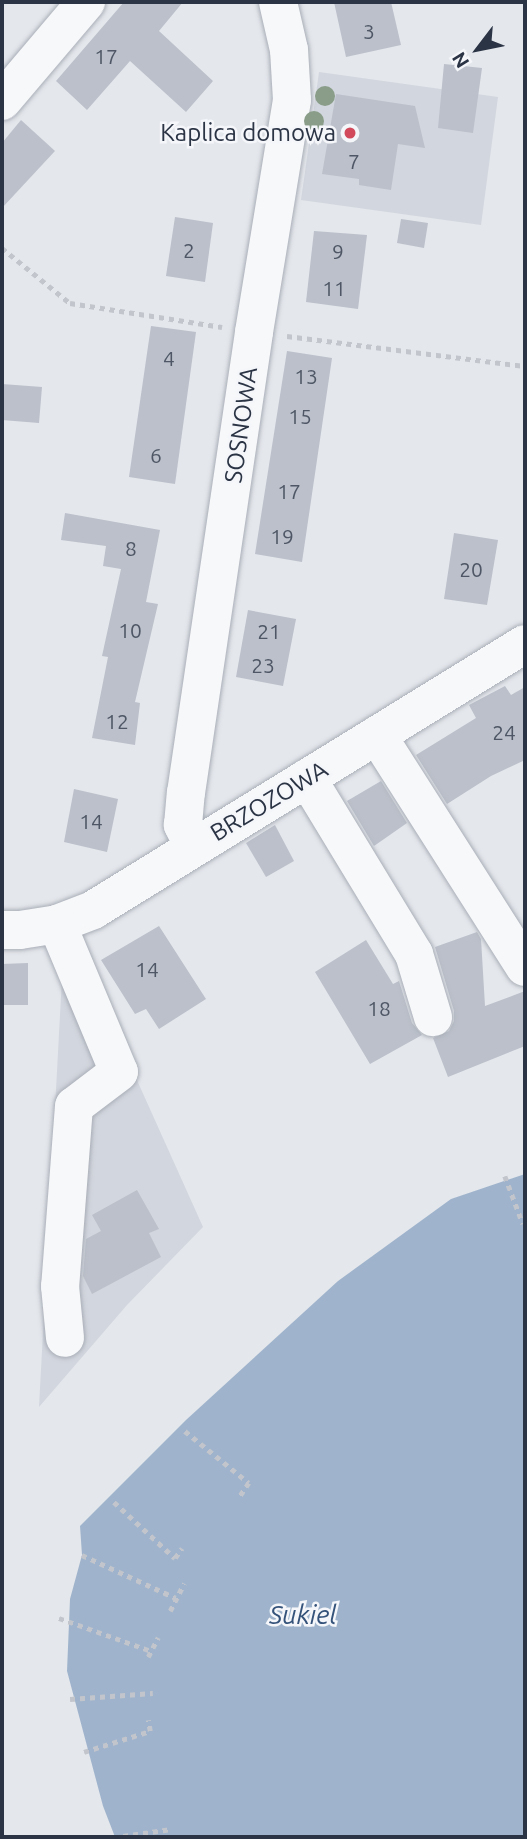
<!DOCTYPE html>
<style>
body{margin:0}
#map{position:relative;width:527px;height:1839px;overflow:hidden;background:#e4e7ec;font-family:Ubuntu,sans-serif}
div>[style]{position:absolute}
.built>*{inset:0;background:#d2d6de}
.water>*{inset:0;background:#9fb4cc}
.building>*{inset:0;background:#bbc0ca}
.path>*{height:4.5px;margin-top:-2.25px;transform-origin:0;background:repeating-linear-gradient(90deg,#c2c5cb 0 5px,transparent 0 10px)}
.roads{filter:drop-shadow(0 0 2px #a9aeb7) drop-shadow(0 0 2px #a9aeb7)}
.minor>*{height:38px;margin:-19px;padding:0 19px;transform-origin:19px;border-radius:19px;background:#f7f8fa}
.trees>*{width:20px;height:20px;margin:-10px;border-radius:50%;background:#899d89}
.dots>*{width:19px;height:19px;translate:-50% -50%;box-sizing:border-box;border:4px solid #f4f6f9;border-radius:50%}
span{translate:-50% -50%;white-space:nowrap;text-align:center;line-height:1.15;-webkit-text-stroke:5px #f4f6f9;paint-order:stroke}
.number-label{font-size:21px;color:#4f5766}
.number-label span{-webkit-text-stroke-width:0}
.poi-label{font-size:24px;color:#2b3445}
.right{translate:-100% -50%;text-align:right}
.street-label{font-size:24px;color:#2b3445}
.water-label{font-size:26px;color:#34527a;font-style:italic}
.frame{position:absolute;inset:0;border:4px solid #2b3445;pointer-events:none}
.north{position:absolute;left:443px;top:14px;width:70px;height:70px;-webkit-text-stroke:5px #f4f6f9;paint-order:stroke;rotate:238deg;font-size:19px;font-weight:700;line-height:28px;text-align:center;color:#2b3445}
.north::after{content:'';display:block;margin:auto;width:24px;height:32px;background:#2b3445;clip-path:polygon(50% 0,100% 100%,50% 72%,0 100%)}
</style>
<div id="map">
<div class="built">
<div style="clip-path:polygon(319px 72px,498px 97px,481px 225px,301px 200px)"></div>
<div style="clip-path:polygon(78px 949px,203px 1227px,127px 1305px,39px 1407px,63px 959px)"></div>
</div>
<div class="water">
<div style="clip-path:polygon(525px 1174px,525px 1837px,115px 1837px,103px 1806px,67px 1671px,70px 1599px,82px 1555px,80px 1526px,186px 1420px,338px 1281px,451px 1199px)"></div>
</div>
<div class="building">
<div style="clip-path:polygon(124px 2px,183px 2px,159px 31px,213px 81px,186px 112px,130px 61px,87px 110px,56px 81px)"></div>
<div style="clip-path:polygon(334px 2px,391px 2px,401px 45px,346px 57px)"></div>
<div style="clip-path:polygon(444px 64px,482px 68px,473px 133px,438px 128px)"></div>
<div style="clip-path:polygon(336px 94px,415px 106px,425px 148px,398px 144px,391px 190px,359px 185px,359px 179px,322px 174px)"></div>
<div style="clip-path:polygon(21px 120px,55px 151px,2px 208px,2px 143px)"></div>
<div style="clip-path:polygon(175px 217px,213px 223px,205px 282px,166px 276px)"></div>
<div style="clip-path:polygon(401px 219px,428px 223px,424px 248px,397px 243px)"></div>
<div style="clip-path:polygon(314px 231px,367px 235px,358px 309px,306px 302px)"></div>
<div style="clip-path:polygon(151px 326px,196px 332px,175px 484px,129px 477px)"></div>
<div style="clip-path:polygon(287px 351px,332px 358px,302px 562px,255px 554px)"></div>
<div style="clip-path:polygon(2px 384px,42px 387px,39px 423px,2px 420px)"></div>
<div style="clip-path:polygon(65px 513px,160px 530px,146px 602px,158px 604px,135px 702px,140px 703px,135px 745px,92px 738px,108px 657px,102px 656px,121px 569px,103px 566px,106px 546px,61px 540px)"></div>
<div style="clip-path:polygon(454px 533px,498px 540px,487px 605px,444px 599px)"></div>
<div style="clip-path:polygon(248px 610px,296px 619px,283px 686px,236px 677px)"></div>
<div style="clip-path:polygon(505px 686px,511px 695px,525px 687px,525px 760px,491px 776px,447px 804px,416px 755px,476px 718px,469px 705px)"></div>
<div style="clip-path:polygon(381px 781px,407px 823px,374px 846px,347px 801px)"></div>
<div style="clip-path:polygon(74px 789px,118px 799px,107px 852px,64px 842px)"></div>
<div style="clip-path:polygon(275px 825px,294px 861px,266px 877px,246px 843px)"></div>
<div style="clip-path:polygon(159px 926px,206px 999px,159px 1029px,146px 1009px,135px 1014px,101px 960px)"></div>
<div style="clip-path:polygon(477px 932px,481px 939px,485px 1006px,525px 991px,525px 1046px,448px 1077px,433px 1038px,449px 1031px,454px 1021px,454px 1011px,435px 947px)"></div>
<div style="clip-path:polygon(366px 940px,393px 984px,399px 981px,412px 1023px,422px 1035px,370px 1064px,315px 972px)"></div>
<div style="clip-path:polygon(28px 963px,28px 1005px,2px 1005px,2px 964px)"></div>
<div style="clip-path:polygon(137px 1190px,159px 1229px,149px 1233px,161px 1257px,92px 1294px,83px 1276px,86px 1239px,101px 1231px,92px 1215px)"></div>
</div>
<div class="path">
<div style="left:2px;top:248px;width:87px;rotate:39deg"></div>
<div style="left:70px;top:303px;width:154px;rotate:9deg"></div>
<div style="left:287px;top:336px;width:240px;rotate:7.2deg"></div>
<div style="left:505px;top:1176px;width:51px;rotate:69.4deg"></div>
<div style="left:185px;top:1431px;width:82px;rotate:39.1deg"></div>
<div style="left:249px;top:1483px;width:18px;rotate:124deg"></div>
<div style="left:114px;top:1502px;width:83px;rotate:42.6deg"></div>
<div style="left:175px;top:1558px;width:12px;rotate:-55deg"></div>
<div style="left:82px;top:1555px;width:103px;rotate:24.6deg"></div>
<div style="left:170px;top:1611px;width:31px;rotate:-63deg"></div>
<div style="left:59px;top:1618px;width:98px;rotate:19.7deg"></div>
<div style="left:148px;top:1657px;width:22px;rotate:-63deg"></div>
<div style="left:70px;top:1699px;width:83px;rotate:-4.1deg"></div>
<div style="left:84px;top:1752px;width:69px;rotate:-17.7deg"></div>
<div style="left:150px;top:1731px;width:11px;rotate:-100deg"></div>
<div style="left:123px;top:1836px;width:49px;rotate:-8.3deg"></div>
</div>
<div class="roads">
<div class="minor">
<div style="left:2px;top:101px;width:130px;rotate:-49.7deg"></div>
<div style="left:377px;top:735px;width:275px;rotate:57.5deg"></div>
<div style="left:307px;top:778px;width:206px;rotate:58.7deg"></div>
<div style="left:414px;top:954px;width:66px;rotate:73.2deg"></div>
<div style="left:194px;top:847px;width:25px;rotate:-117deg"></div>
<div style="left:183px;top:825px;width:32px;rotate:-85deg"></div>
<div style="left:186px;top:793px;width:466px;rotate:-81.6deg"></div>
<div style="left:254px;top:332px;width:235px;rotate:-80.7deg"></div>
<div style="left:292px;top:100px;width:50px;rotate:-93.4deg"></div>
<div style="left:289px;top:50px;width:49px;rotate:-102.9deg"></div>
<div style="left:57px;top:924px;width:160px;rotate:67.3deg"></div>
<div style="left:119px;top:1072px;width:56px;rotate:142.9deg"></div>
<div style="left:74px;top:1106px;width:181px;rotate:94.4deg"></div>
<div style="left:60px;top:1286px;width:52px;rotate:84.5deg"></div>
<div style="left:2px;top:930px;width:18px"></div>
<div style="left:20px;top:930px;width:37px;rotate:-9deg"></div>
<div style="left:57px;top:924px;width:39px;rotate:-21deg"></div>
<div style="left:93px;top:910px;width:507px;rotate:-31.62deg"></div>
</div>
</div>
<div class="trees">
<div style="left:325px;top:96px"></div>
<div style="left:314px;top:121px"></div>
</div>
<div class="dots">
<div style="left:350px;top:133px;background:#d1495b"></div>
</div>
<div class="number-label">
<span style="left:369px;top:31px">3</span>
<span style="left:106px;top:56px">17</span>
<span style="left:354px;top:161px">7</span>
<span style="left:189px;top:250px">2</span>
<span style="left:338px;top:251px">9</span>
<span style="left:334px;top:288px">11</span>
<span style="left:169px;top:358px">4</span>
<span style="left:306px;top:376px">13</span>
<span style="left:300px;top:416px">15</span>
<span style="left:156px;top:455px">6</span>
<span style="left:289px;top:491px">17</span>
<span style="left:282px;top:536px">19</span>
<span style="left:131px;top:548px">8</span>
<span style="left:471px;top:569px">20</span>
<span style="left:130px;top:630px">10</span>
<span style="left:269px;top:631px">21</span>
<span style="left:263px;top:665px">23</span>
<span style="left:117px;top:721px">12</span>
<span style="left:504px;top:732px">24</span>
<span style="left:91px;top:821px">14</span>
<span style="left:147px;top:969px">14</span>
<span style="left:379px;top:1008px">18</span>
</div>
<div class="poi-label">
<span class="right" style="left:336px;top:133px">Kaplica domowa</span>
</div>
<div class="street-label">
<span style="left:241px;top:425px;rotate:-82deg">SOSNOWA</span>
<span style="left:269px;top:801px;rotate:-31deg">BRZOZOWA</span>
</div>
<div class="water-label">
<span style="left:303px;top:1615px">Sukiel</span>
</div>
<div class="frame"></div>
<div class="north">N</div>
</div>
